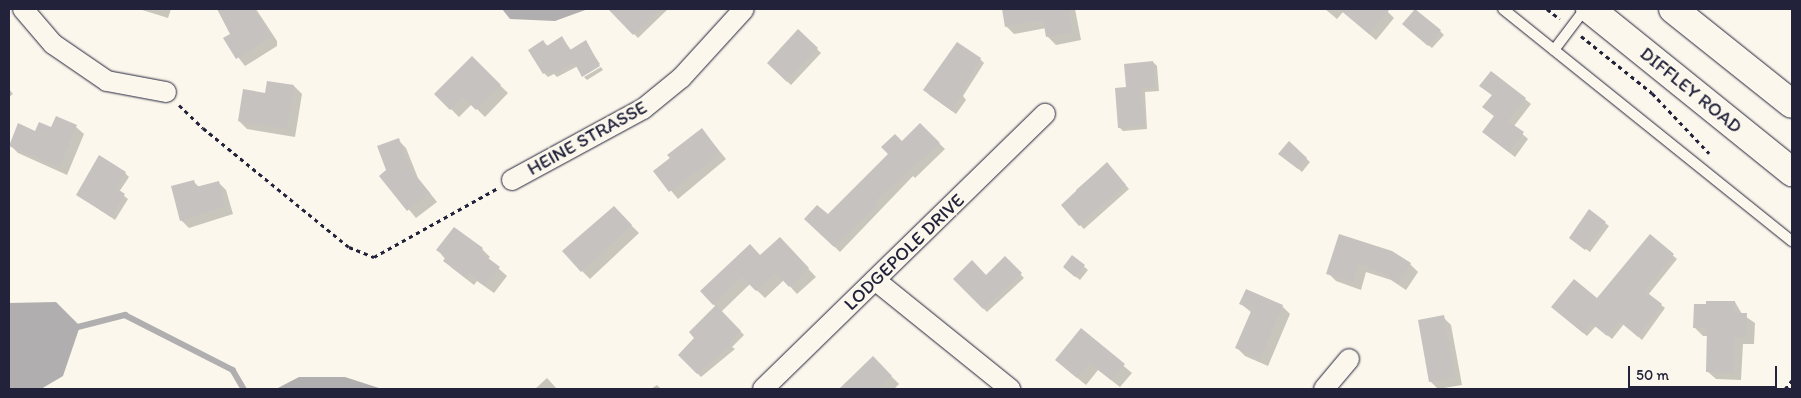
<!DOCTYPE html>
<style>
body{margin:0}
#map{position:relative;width:1801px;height:398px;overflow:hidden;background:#fbf7ec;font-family:Itim,sans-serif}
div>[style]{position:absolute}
.water>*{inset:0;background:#b1aeb0}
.shadow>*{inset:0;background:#0003}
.stream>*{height:5.5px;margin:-2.75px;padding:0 2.75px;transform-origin:2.75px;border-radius:2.75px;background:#b1aeb0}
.building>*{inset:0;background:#c6c2c0}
.path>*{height:3px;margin-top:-1.5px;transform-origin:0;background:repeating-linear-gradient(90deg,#22223b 0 4px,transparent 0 8px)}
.roads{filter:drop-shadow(0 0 1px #22223b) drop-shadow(0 0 1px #22223b)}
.lane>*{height:10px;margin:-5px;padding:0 5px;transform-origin:5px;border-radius:5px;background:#fbf7ec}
.street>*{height:20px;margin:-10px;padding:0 10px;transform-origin:10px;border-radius:10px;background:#fbf7ec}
.secondary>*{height:28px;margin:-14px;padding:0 14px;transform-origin:14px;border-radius:14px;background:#fbf7ec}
span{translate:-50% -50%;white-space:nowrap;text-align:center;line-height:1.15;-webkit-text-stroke:5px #fbf7ec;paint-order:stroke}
.street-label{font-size:19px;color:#22223b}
.frame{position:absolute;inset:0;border:10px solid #22223b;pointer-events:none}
.scale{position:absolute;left:1628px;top:366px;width:149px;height:22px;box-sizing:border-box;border:2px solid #22223b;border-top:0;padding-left:6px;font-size:15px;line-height:18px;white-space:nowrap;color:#22223b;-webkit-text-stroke:4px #fbf7ec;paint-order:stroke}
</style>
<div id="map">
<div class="water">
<div style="clip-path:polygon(502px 9px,588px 9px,555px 21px,510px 19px)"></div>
<div style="clip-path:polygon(56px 302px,80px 326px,63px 376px,41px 389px,9px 389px,9px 303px)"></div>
<div style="clip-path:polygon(299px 377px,345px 377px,382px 389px,276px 389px)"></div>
</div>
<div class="shadow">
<div style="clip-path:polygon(139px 9px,171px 9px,168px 18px)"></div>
<div style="clip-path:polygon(223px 9px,256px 9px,277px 41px,277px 46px,245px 66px,224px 39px,232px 34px,220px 11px)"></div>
<div style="clip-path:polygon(621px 9px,668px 9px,638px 38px,615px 14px)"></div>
<div style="clip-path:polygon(1003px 9px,1075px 9px,1081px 40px,1056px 45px,1048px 37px,1046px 28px,1014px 34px,1006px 26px)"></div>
<div style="clip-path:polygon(1325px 9px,1385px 9px,1394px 18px,1376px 40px,1343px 12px,1337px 19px)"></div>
<div style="clip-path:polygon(1407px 28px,1440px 31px,1444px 35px,1432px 48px)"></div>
<div style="clip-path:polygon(798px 31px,821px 53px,791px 85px,768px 63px)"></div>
<div style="clip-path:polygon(562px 38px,571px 50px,585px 42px,600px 64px,583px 75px,578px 66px,557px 77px,554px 74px,548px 77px,544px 73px,543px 42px,548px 46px)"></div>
<div style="clip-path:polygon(472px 58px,508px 93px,485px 117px,472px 104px,459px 117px,436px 94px)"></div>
<div style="clip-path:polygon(980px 59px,984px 63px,963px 96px,966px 100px,956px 114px,928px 94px)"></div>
<div style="clip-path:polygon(1153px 62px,1157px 66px,1159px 91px,1145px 92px,1147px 129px,1123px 131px,1119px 127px,1127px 88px)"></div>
<div style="clip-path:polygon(601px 67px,603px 70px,587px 80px,584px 77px)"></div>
<div style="clip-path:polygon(294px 86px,302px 94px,295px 137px,247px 129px,239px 121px)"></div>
<div style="clip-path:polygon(1481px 86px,1525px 99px,1531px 104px,1514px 126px,1528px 139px,1515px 157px,1489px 137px,1495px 117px,1484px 107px,1493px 96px)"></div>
<div style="clip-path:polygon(9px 89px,13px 94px,9px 97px)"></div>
<div style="clip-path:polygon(56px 118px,76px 127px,84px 134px,67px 175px,18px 153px,10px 145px,36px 132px,52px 128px)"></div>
<div style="clip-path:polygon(920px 125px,945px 149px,915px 178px,913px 176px,840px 252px,811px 224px,828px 216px)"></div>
<div style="clip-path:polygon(702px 130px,726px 159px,678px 199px,655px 171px)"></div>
<div style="clip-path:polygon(398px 140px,406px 148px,418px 178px,437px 202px,416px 218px,381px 176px,388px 171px)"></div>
<div style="clip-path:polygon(1289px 143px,1310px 162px,1302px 172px,1280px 154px)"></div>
<div style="clip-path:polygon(1107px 163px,1129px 189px,1084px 229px,1080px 225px,1076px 190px)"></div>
<div style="clip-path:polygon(125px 173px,129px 177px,119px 192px,128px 199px,115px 220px,78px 195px)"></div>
<div style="clip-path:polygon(193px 181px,199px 187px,218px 182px,226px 190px,233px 214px,189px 228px,181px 220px)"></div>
<div style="clip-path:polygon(622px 216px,639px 233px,590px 279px,582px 271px)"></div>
<div style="clip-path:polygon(1605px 223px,1609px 226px,1590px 252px,1575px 241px)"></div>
<div style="clip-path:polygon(1340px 236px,1410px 264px,1418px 272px,1406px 290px,1391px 280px,1366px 272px,1361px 290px,1336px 281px,1328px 273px)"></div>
<div style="clip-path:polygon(1650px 236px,1677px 259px,1648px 295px,1665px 308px,1642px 340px,1624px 324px,1612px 339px,1596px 326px,1587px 336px,1557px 311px,1597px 300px)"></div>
<div style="clip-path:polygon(787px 246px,816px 277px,797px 294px,784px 280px,765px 298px,750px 284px,721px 312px,744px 335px,732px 347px,735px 349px,701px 377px,679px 355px,696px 338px,716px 307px,701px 291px,761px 257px)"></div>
<div style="clip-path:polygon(482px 249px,490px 257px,488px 259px,507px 276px,494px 293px,477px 281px,474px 285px,452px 268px,438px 250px)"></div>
<div style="clip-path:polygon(1073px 257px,1088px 270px,1080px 280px,1068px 271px)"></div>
<div style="clip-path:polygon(1005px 258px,1024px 278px,987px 312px,955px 279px,986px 276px)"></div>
<div style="clip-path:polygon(1246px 291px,1282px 306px,1290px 314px,1268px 366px,1245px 356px,1237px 348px,1252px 313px,1241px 304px)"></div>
<div style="clip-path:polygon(1735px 302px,1742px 314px,1755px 323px,1754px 344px,1743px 344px,1741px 380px,1716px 379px,1707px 371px,1708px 336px,1703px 336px,1695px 328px)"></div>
<div style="clip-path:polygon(1443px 317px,1451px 325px,1462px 385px,1438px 389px,1430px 381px)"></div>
<div style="clip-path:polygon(1081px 330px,1132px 373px,1120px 387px,1098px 370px,1086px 385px,1065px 368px)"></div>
<div style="clip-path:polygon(873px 358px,899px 384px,894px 389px,841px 389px)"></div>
<div style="clip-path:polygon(547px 378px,557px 389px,535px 389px)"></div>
<div style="clip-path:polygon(657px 385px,661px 389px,651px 389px)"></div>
</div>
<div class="stream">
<div style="left:74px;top:328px;width:53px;rotate:-14.3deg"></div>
<div style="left:125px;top:315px;width:121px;rotate:27deg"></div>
<div style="left:233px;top:370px;width:22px;rotate:60deg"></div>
</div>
<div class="building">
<div style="clip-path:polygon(217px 9px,254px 9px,272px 36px,236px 59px,223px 38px,230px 34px)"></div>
<div style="clip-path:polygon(608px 9px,660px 9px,633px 35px)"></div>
<div style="clip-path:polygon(1002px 9px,1069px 9px,1073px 32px,1046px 37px,1043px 20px,1005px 27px)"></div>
<div style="clip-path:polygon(1339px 9px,1390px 9px,1369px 34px)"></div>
<div style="clip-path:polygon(1415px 9px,1441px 30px,1428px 46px,1402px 24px)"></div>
<div style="clip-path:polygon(798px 29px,818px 48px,787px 82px,767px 63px)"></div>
<div style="clip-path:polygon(562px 36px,570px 50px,586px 40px,600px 66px,582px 77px,574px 62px,552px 74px,550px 70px,543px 74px,528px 50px,543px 40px,547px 46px)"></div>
<div style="clip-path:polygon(957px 42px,981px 58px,952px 111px,923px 90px)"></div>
<div style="clip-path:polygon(472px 56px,501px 85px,476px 110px,463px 97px,450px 110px,434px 94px)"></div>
<div style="clip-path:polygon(1153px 61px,1155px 87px,1141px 88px,1145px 125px,1118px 128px,1115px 88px,1126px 87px,1124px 64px)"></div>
<div style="clip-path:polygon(1491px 71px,1526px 98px,1508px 121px,1524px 132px,1509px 152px,1482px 132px,1494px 116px,1482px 107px,1492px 95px,1479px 86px)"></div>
<div style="clip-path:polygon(267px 81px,294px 85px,287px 129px,238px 121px,243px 89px,265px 93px)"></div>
<div style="clip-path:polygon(56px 116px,77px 125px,59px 167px,9px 146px,18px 123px,35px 131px,39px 122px,51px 127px)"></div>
<div style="clip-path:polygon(920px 123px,940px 143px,875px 201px,878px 204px,834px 247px,804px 219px,817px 205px,828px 214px,888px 154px,881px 147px,895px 134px,902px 141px)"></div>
<div style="clip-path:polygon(702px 128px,719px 151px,710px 162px,669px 192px,653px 171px,670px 158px,667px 155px)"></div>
<div style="clip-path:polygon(399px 138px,410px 169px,430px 193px,407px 211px,379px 176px,386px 170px,377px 146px)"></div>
<div style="clip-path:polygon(1289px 141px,1307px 158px,1298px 169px,1278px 154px)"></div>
<div style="clip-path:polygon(99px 155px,126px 172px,116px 188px,125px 194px,111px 217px,76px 195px)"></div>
<div style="clip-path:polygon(1107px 162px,1126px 185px,1079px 226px,1061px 205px)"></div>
<div style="clip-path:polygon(194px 180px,196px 187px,219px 181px,225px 206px,180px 221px,171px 186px)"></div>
<div style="clip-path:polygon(614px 206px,632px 225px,581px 272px,562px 251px)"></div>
<div style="clip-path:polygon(1589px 209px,1606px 222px,1585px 250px,1569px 238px)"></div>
<div style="clip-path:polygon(454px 227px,483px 248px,480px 252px,500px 267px,485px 286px,469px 274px,466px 278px,443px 261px,446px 257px,436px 250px)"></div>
<div style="clip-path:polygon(1339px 234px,1392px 251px,1411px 263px,1398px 283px,1381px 272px,1358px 264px,1353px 282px,1326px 274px)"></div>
<div style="clip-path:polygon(1650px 234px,1674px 254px,1645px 291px,1662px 304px,1638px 337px,1619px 321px,1607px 336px,1591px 323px,1583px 333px,1551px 307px,1574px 279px,1597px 298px)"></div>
<div style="clip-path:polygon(780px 237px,809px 268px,789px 287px,776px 273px,756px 291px,742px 277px,713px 305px,700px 291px,750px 244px,760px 255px)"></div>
<div style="clip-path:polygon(1072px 255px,1085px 265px,1075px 277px,1063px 267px)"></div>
<div style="clip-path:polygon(1005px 256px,1022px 273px,983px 309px,953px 279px,972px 260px,986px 275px)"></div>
<div style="clip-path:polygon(1246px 289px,1283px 305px,1260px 359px,1235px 348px,1252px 309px,1239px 304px)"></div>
<div style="clip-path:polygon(1706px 301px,1735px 301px,1735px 313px,1747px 313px,1746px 337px,1735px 337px,1734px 373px,1706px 372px,1707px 328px,1693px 328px,1694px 304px,1706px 304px)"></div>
<div style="clip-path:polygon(716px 305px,741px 331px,730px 342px,732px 344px,697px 374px,678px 355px,694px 338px,689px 332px)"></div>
<div style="clip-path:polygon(1444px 315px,1455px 377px,1429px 382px,1418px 320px)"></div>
<div style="clip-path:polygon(1081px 328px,1125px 364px,1111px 380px,1090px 363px,1077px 378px,1055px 360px)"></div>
<div style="clip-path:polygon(873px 356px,892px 376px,878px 389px,839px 389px)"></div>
</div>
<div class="path">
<div style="left:1547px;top:9px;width:16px;rotate:38deg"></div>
<div style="left:1581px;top:36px;width:91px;rotate:38.8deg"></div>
<div style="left:1652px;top:93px;width:83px;rotate:46.5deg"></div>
<div style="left:179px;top:105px;width:33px;rotate:44deg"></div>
<div style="left:203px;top:128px;width:188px;rotate:39.2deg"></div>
<div style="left:349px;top:247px;width:27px;rotate:22deg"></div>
<div style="left:374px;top:257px;width:140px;rotate:-29.1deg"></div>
<div style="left:1785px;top:389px;width:11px;rotate:-52deg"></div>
</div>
<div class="roads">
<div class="lane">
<div style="left:1503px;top:9px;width:371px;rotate:38.8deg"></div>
<div style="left:1554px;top:50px;width:51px;rotate:-52.9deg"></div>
</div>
<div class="street">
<div style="left:23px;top:9px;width:46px;rotate:49.4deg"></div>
<div style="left:53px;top:44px;width:65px;rotate:34.4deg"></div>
<div style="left:107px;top:81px;width:60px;rotate:10.6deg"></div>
<div style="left:512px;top:180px;width:149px;rotate:-28.5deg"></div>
<div style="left:643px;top:109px;width:49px;rotate:-39.2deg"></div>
<div style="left:681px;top:78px;width:93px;rotate:-47.6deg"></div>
<div style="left:875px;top:280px;width:174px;rotate:38.9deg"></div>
<div style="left:763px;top:389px;width:394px;rotate:-44.3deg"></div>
<div style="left:1324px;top:389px;width:39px;rotate:-50deg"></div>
</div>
<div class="secondary">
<div style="left:1590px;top:9px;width:260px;rotate:38.9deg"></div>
<div style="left:1673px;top:9px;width:152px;rotate:38.6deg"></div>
</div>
</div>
<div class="street-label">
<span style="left:1691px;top:90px;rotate:39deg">DIFFLEY ROAD</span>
<span style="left:587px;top:138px;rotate:-29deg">HEINE STRASSE</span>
<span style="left:904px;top:252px;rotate:-44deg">LODGEPOLE DRIVE</span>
</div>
<div class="frame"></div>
<div class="scale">50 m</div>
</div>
